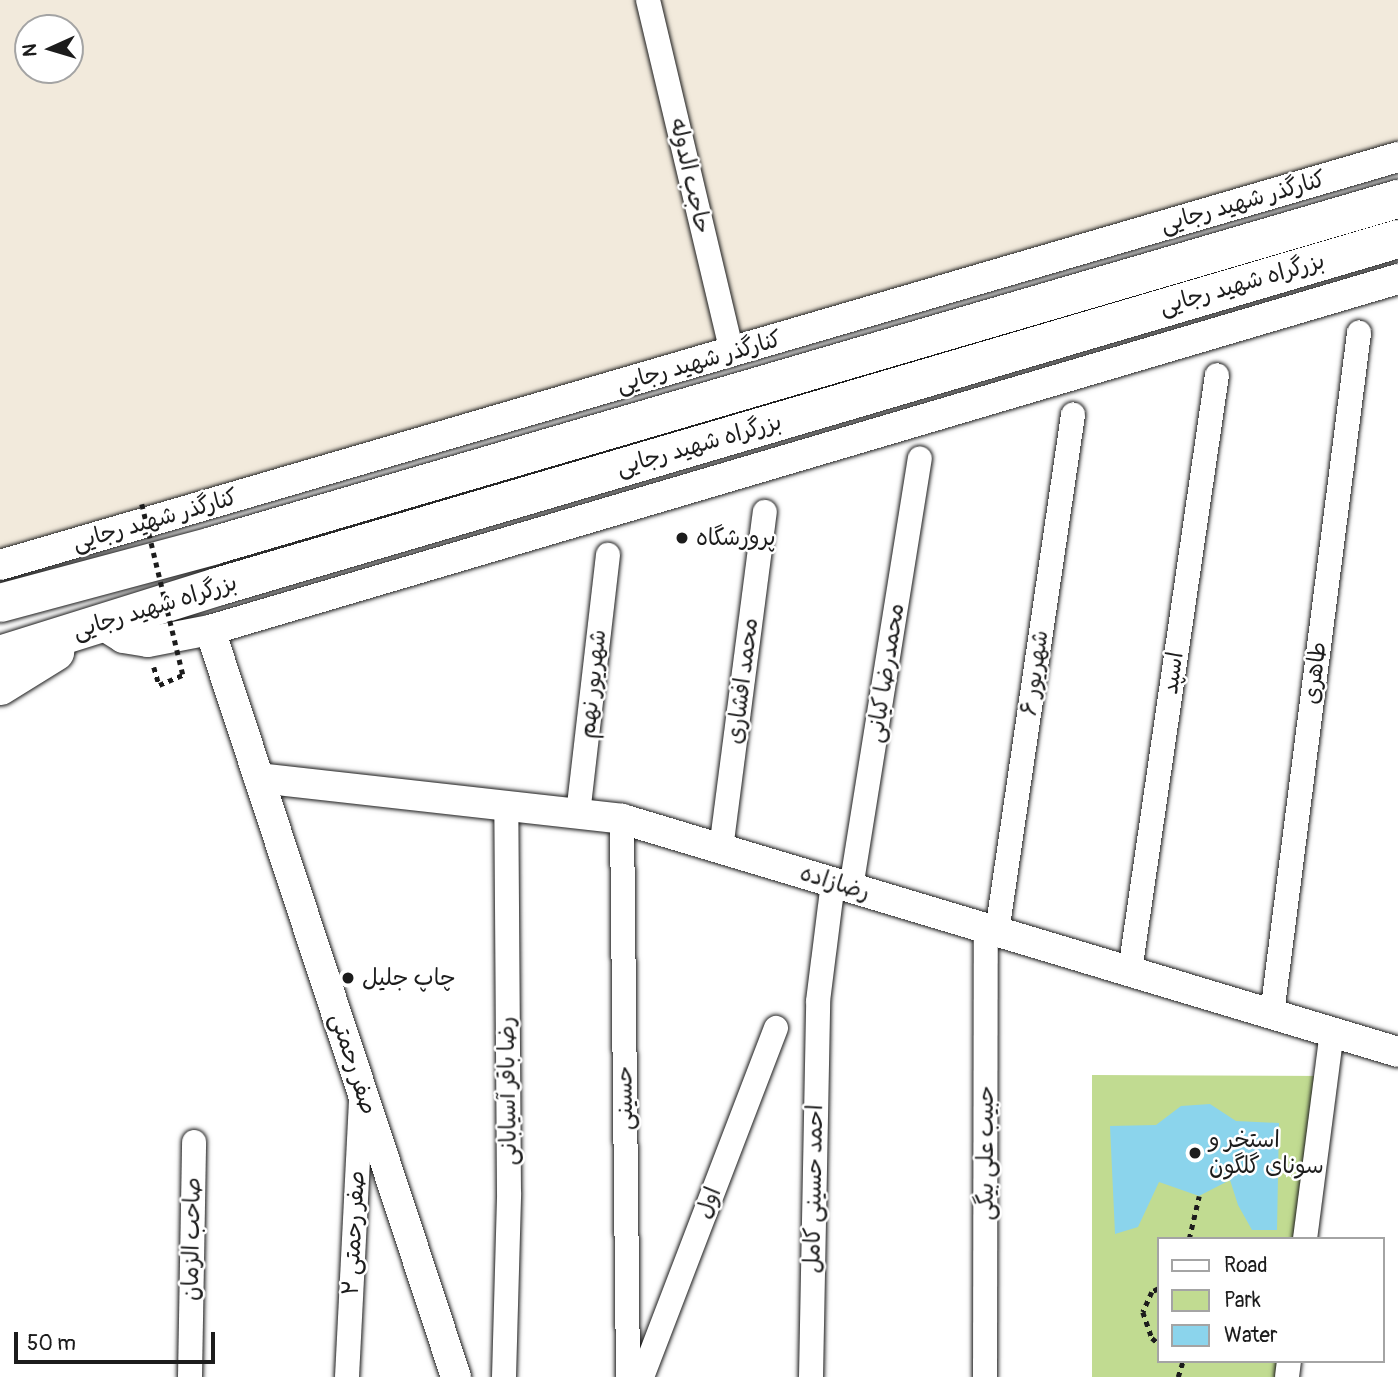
<!DOCTYPE html>
<meta charset="utf-8">
<style>
body{margin:0}
#map{position:relative;width:1398px;height:1377px;overflow:hidden;background:#fff;font-family:Pangolin,"Playpen Sans Arabic",sans-serif}
div>[style]{position:absolute}
.built>*{inset:0;background:#f2eadc}
.green>*{inset:0;background:#c1db91}
.water>*{inset:0;background:#8bd4ec}
.path>*{height:4.5px;margin-top:-2.25px;transform-origin:0;background:repeating-linear-gradient(90deg,#1c1c1c 0 5px,transparent 0 10px)}
.roads{filter:drop-shadow(0 0 2px #1c1c1c) drop-shadow(0 0 2px #1c1c1c)}
.minor>*{height:24px;margin:-12px;padding:0 12px;transform-origin:12px;border-radius:12px;background:#fff}
.tertiary>*{height:30px;margin:-15px;padding:0 15px;transform-origin:15px;border-radius:15px;background:#fff}
.trunk>*{height:38px;margin:-19px;padding:0 19px;transform-origin:19px;border-radius:19px;background:#fff}
.path-bridge>*{height:4.5px;margin-top:-2.25px;transform-origin:0;background:repeating-linear-gradient(90deg,#1c1c1c 0 5px,transparent 0 10px)}
.dots>*{width:19px;height:19px;translate:-50% -50%;box-sizing:border-box;border:4px solid #fff;border-radius:50%}
span{translate:-50% -50%;white-space:nowrap;text-align:center;line-height:1.15;-webkit-text-stroke:5px #fff;paint-order:stroke}
.street-label{font-size:23px;color:#1c1c1c}
.poi-label{font-size:23px;color:#1c1c1c}
.left{translate:0 -50%;text-align:left}
.legend{position:absolute;left:1157px;top:1237px;width:228px;height:126px;box-sizing:border-box;background:#fff;border:2px solid #a4a4a4;margin:0;padding:9px 12px;list-style:none;font-size:21px;color:#1c1c1c}
.legend li{display:flex;align-items:center;gap:14px;height:35px}
.legend b{width:35px;border:2px solid #a4a4a4}
.north{position:absolute;left:14px;top:14px;width:70px;height:70px;box-sizing:border-box;background:#fff;border:2px solid #a4a4a4;border-radius:50%;rotate:266deg;font-size:19px;font-weight:700;line-height:28px;text-align:center;color:#1c1c1c}
.north::after{content:'';display:block;margin:auto;width:24px;height:32px;background:#1c1c1c;clip-path:polygon(50% 0,100% 100%,50% 72%,0 100%)}
.scale{position:absolute;left:14px;top:1332px;width:201px;height:32px;box-sizing:border-box;border:4px solid #1c1c1c;border-top:0;padding-left:9px;font-size:21px;line-height:24px;white-space:nowrap;color:#1c1c1c;-webkit-text-stroke:5px #fff;paint-order:stroke}
</style>
<div id="map">
<div class="built">
<div style="clip-path:polygon(evenodd,0 0,1398px 0,1398px 142px,0 560px,0 0,28px 28px,70px 28px,70px 70px,28px 70px,28px 28px)"></div>
</div>
<div class="green">
<div style="clip-path:polygon(1092px 1075px,1330px 1076px,1313px 1239px,1158px 1239px,1158px 1361px,1300px 1361px,1298px 1377px,1092px 1377px)"></div>
</div>
<div class="water">
<div style="clip-path:polygon(1210px 1104px,1236px 1121px,1279px 1123px,1277px 1230px,1252px 1230px,1238px 1205px,1230px 1180px,1199px 1196px,1159px 1182px,1138px 1227px,1115px 1234px,1110px 1126px,1156px 1125px,1181px 1106px)"></div>
</div>
<div class="path">
<div style="left:154px;top:667px;width:19px;rotate:74deg"></div>
<div style="left:159px;top:685px;width:26px;rotate:-23deg"></div>
<div style="left:1189px;top:1239px;width:44px;rotate:-76.9deg"></div>
<div style="left:1158px;top:1289px;width:7px;rotate:153deg"></div>
<div style="left:1152px;top:1292px;width:22px;rotate:114deg"></div>
<div style="left:1143px;top:1312px;width:28px;rotate:71deg"></div>
<div style="left:1152px;top:1338px;width:8px;rotate:40deg"></div>
<div style="left:1178px;top:1377px;width:17px;rotate:-73deg"></div>
</div>
<div class="roads">
<div class="minor">
<div style="left:648px;top:0;width:362px;rotate:76.6deg"></div>
<div style="left:578px;top:814px;width:261px;rotate:-83.4deg"></div>
<div style="left:622px;top:819px;width:558px;rotate:89.38deg"></div>
<div style="left:721px;top:849px;width:340px;rotate:-82.6deg"></div>
<div style="left:851px;top:888px;width:435px;rotate:-80.9deg"></div>
<div style="left:997px;top:932px;width:523px;rotate:-81.64deg"></div>
<div style="left:1130px;top:971px;width:602px;rotate:-81.7deg"></div>
<div style="left:1272px;top:1014px;width:687px;rotate:-82.72deg"></div>
<div style="left:1305px;top:1239px;width:209px;rotate:-82.6deg"></div>
<div style="left:190px;top:1377px;width:235px;rotate:-89deg"></div>
<div style="left:347px;top:1377px;width:277px;rotate:-87.1deg"></div>
<div style="left:504px;top:1377px;width:184px;rotate:-88.4deg"></div>
<div style="left:509px;top:1193px;width:387px;rotate:-90.4deg"></div>
<div style="left:642px;top:1377px;width:374px;rotate:-69deg"></div>
<div style="left:811px;top:1377px;width:376px;rotate:-88.9deg"></div>
<div style="left:818px;top:1001px;width:120px;rotate:-82.8deg"></div>
<div style="left:985px;top:1377px;width:449px;rotate:-89.9deg"></div>
<div style="left:1287px;top:1377px;width:16px;rotate:-83deg"></div>
</div>
<div class="tertiary">
<div style="left:0;top:565px;width:1456px;rotate:-16.27deg"></div>
<div style="left:101px;top:624px;width:26px;rotate:32deg"></div>
<div style="left:123px;top:638px;width:25px;rotate:9deg"></div>
<div style="left:148px;top:642px;width:63px;rotate:-11deg"></div>
<div style="left:210px;top:630px;width:1239px;rotate:-16.46deg"></div>
<div style="left:210px;top:630px;width:786px;rotate:71.77deg"></div>
<div style="left:259px;top:778px;width:365px;rotate:6.4deg"></div>
<div style="left:622px;top:819px;width:810px;rotate:16.71deg"></div>
</div>
<div class="trunk">
<div style="left:0;top:603px;width:220px;rotate:-15deg"></div>
<div style="left:212px;top:546px;width:1236px;rotate:-16.31deg"></div>
<div style="left:0;top:655px;width:227px;rotate:-17.4deg"></div>
<div style="left:217px;top:587px;width:1231px;rotate:-16.42deg"></div>
<div style="left:0;top:686px;width:65px;rotate:-31.7deg"></div>
</div>
</div>
<div class="path-bridge">
<div style="left:142px;top:504px;width:176px;rotate:76.5deg"></div>
</div>
<div class="dots">
<div style="left:682px;top:538px;background:#1c1c1c"></div>
<div style="left:348px;top:978px;background:#1c1c1c"></div>
<div style="left:1195px;top:1153px;background:#1c1c1c"></div>
</div>
<div class="street-label">
<span style="left:690px;top:176px;rotate:77deg">حاجب الدوله</span>
<span style="left:1243px;top:202px;rotate:-16deg">کنارگذر شهید رجایی</span>
<span style="left:1242px;top:284px;rotate:-16deg">بزرگراه شهید رجایی</span>
<span style="left:699px;top:362px;rotate:-16deg">کنارگذر شهید رجایی</span>
<span style="left:699px;top:445px;rotate:-16deg">بزرگراه شهید رجایی</span>
<span style="left:155px;top:520px;rotate:-16deg">کنارگذر شهید رجایی</span>
<span style="left:155px;top:607px;rotate:-17deg">بزرگراه شهید رجایی</span>
<span style="left:886px;top:673px;rotate:-81deg">محمدرضا کیانی</span>
<span style="left:1035px;top:673px;rotate:-82deg">شهریور ۶</span>
<span style="left:1173px;top:673px;rotate:-82deg">اسپد</span>
<span style="left:1315px;top:673px;rotate:-83deg">طاهری</span>
<span style="left:743px;top:681px;rotate:-83deg">محمد افشاری</span>
<span style="left:593px;top:684px;rotate:-84deg">شهریور نهم</span>
<span style="left:835px;top:883px;rotate:17deg">رضازاده</span>
<span style="left:353px;top:1064px;rotate:72deg">صفر رحمتی</span>
<span style="left:508px;top:1091px;rotate:-91deg">رضا باقر آسیابانی</span>
<span style="left:625px;top:1098px;rotate:-91deg">حسینی</span>
<span style="left:986px;top:1153px;rotate:-90deg">حبیب علی بیگی</span>
<span style="left:814px;top:1189px;rotate:-89deg">احمد حسینی کامل</span>
<span style="left:709px;top:1203px;rotate:-69deg">اول</span>
<span style="left:354px;top:1233px;rotate:-87deg">صفر رحمتی ۲</span>
<span style="left:192px;top:1239px;rotate:-89deg">صاحب الزمان</span>
</div>
<div class="poi-label">
<span class="left" style="left:696px;top:538px">پرورشگاه</span>
<span class="left" style="left:362px;top:978px">چاپ جلیل</span>
<span class="left" style="left:1209px;top:1153px">استخر و<br>سونای گلگون</span>
</div>
<ul class="legend">
<li><b style="height:9px;background:#fff"></b>Road</li>
<li><b style="height:19px;background:#c1db91"></b>Park</li>
<li><b style="height:19px;background:#8bd4ec"></b>Water</li>
</ul>
<div class="north">N</div>
<div class="scale">50 m</div>
</div>
